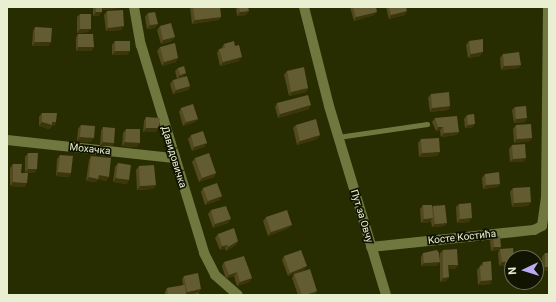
<!DOCTYPE html>
<meta charset="utf-8">
<style>
body{margin:0}
#map{position:relative;width:556px;height:302px;overflow:hidden;background:#282d01;font-family:Roboto,sans-serif}
div>[style]{position:absolute}
.lane>*{height:5px;margin:-2.5px;padding:0 2.5px;transform-origin:2.5px;border-radius:2.5px;background:#707840}
.street>*{height:10px;margin:-5px;padding:0 5px;transform-origin:5px;border-radius:5px;background:#707840}
.secondary>*{height:10px;margin:-5px;padding:0 5px;transform-origin:5px;border-radius:5px;background:#707840}
.wall>*{inset:0;background:#52491e}
.shaded-wall>*{inset:0;background:#3b370a}
.building>*{inset:0;background:#635b31}
span{translate:-50% -50%;white-space:nowrap;text-align:center;line-height:1.15;-webkit-text-stroke:3.5px #111401;paint-order:stroke}
.street-label{font-size:10px;color:#e9efd1}
.frame{position:absolute;inset:0;border:8px solid #e9efd1;pointer-events:none}
.north{position:absolute;left:504px;top:250px;width:40px;height:40px;box-sizing:border-box;background:#111401;border:1px solid #676c54;border-radius:50%;rotate:266deg;font-size:11px;font-weight:700;line-height:16px;text-align:center;color:#e9efd1}
.north::after{content:'';display:block;margin:auto;width:14px;height:18px;background:#bda9f5;clip-path:polygon(50% 0,100% 100%,50% 72%,0 100%)}
</style>
<div id="map">
<div class="lane">
<div style="left:338px;top:137px;width:90px;rotate:-8.3deg"></div>
</div>
<div class="street">
<div style="left:134px;top:7px;width:39px;rotate:80deg"></div>
<div style="left:141px;top:45px;width:217px;rotate:73.1deg"></div>
<div style="left:204px;top:253px;width:25px;rotate:63deg"></div>
<div style="left:215px;top:275px;width:30px;rotate:41deg"></div>
<div style="left:7px;top:140px;width:168px;rotate:6.2deg"></div>
<div style="left:542px;top:226px;width:28px;rotate:-82deg"></div>
<div style="left:546px;top:198px;width:191px;rotate:-89.4deg"></div>
<div style="left:371px;top:247px;width:164px;rotate:-6deg"></div>
<div style="left:534px;top:230px;width:9px;rotate:-27deg"></div>
</div>
<div class="secondary">
<div style="left:304px;top:7px;width:102px;rotate:75.8deg"></div>
<div style="left:329px;top:106px;width:197px;rotate:73.2deg"></div>
</div>
<div class="wall">
<div style="clip-path:polygon(93px 7px,118px 7px,117px 9px,102px 10px,99px 16px,93px 16px)"></div>
<div style="clip-path:polygon(190px 7px,220px 7px,221px 17px,218px 20px,192px 24px)"></div>
<div style="clip-path:polygon(236px 7px,248px 7px,246px 15px,237px 16px)"></div>
<div style="clip-path:polygon(350px 7px,376px 7px,374px 15px,354px 21px)"></div>
<div style="clip-path:polygon(386px 7px,406px 7px,405px 15px,389px 19px)"></div>
<div style="clip-path:polygon(107px 11px,121px 30px,106px 31px,104px 15px)"></div>
<div style="clip-path:polygon(148px 13px,158px 24px,155px 28px,147px 29px,145px 17px)"></div>
<div style="clip-path:polygon(80px 14px,88px 32px,77px 33px,77px 17px)"></div>
<div style="clip-path:polygon(160px 26px,172px 41px,161px 44px,157px 30px)"></div>
<div style="clip-path:polygon(35px 27px,51px 42px,48px 46px,32px 46px,33px 31px)"></div>
<div style="clip-path:polygon(78px 34px,94px 47px,91px 51px,76px 51px,76px 38px)"></div>
<div style="clip-path:polygon(115px 41px,128px 55px,112px 55px,112px 45px)"></div>
<div style="clip-path:polygon(469px 41px,480px 56px,468px 58px,466px 45px)"></div>
<div style="clip-path:polygon(224px 44px,235px 46px,239px 61px,220px 66px,217px 53px,219px 49px,221px 49px)"></div>
<div style="clip-path:polygon(160px 47px,176px 62px,162px 66px,157px 51px)"></div>
<div style="clip-path:polygon(503px 54px,521px 65px,518px 68px,501px 70px,500px 58px)"></div>
<div style="clip-path:polygon(178px 68px,186px 73px,183px 77px,177px 79px,175px 71px)"></div>
<div style="clip-path:polygon(287px 71px,308px 88px,306px 92px,289px 96px,284px 75px)"></div>
<div style="clip-path:polygon(173px 80px,190px 86px,188px 90px,173px 94px,170px 84px)"></div>
<div style="clip-path:polygon(431px 94px,450px 106px,448px 110px,430px 112px,428px 98px)"></div>
<div style="clip-path:polygon(277px 103px,309px 109px,278px 118px,275px 107px)"></div>
<div style="clip-path:polygon(515px 107px,525px 122px,514px 123px,512px 110px)"></div>
<div style="clip-path:polygon(181px 108px,198px 119px,195px 122px,183px 126px,179px 112px)"></div>
<div style="clip-path:polygon(42px 113px,56px 122px,54px 126px,52px 126px,49px 129px,39px 126px,39px 117px)"></div>
<div style="clip-path:polygon(467px 115px,472px 128px,465px 128px,464px 119px)"></div>
<div style="clip-path:polygon(146px 117px,156px 132px,143px 132px,144px 121px)"></div>
<div style="clip-path:polygon(435px 118px,459px 132px,456px 135px,441px 137px,440px 130px,436px 131px,432px 122px)"></div>
<div style="clip-path:polygon(81px 125px,91px 142px,77px 141px,78px 129px)"></div>
<div style="clip-path:polygon(296px 125px,320px 135px,317px 139px,297px 145px,293px 128px)"></div>
<div style="clip-path:polygon(516px 125px,530px 141px,514px 143px,513px 129px)"></div>
<div style="clip-path:polygon(103px 127px,114px 143px,112px 146px,100px 146px,101px 131px)"></div>
<div style="clip-path:polygon(126px 129px,137px 147px,122px 146px,123px 133px)"></div>
<div style="clip-path:polygon(191px 135px,207px 143px,204px 147px,192px 151px,188px 139px)"></div>
<div style="clip-path:polygon(421px 139px,437px 156px,419px 157px,418px 143px)"></div>
<div style="clip-path:polygon(512px 145px,524px 162px,510px 162px,509px 149px)"></div>
<div style="clip-path:polygon(28px 153px,35px 173px,28px 173px,25px 187px,10px 186px,10px 168px,13px 164px,21px 173px,25px 173px,25px 157px)"></div>
<div style="clip-path:polygon(60px 155px,71px 173px,69px 177px,56px 176px,57px 159px)"></div>
<div style="clip-path:polygon(91px 156px,106px 181px,98px 179px,96px 182px,86px 181px,89px 160px)"></div>
<div style="clip-path:polygon(195px 158px,216px 173px,214px 177px,199px 182px,192px 162px)"></div>
<div style="clip-path:polygon(118px 163px,127px 184px,113px 182px,115px 167px)"></div>
<div style="clip-path:polygon(139px 166px,156px 185px,153px 189px,137px 190px,136px 170px)"></div>
<div style="clip-path:polygon(485px 174px,500px 184px,498px 187px,483px 189px,482px 178px)"></div>
<div style="clip-path:polygon(203px 188px,222px 196px,219px 200px,205px 205px,201px 192px)"></div>
<div style="clip-path:polygon(513px 188px,531px 202px,528px 206px,512px 207px,510px 192px)"></div>
<div style="clip-path:polygon(459px 204px,469px 222px,457px 223px,456px 207px)"></div>
<div style="clip-path:polygon(423px 205px,432px 208px,433px 206px,447px 223px,444px 226px,432px 227px,431px 221px,430px 222px,421px 223px,420px 209px)"></div>
<div style="clip-path:polygon(211px 210px,228px 223px,213px 228px,208px 214px)"></div>
<div style="clip-path:polygon(266px 217px,289px 228px,268px 236px,263px 221px)"></div>
<div style="clip-path:polygon(218px 234px,238px 241px,236px 245px,226px 251px,225px 248px,220px 250px,215px 238px)"></div>
<div style="clip-path:polygon(493px 237px,501px 247px,498px 250px,491px 251px,490px 241px)"></div>
<div style="clip-path:polygon(500px 249px,512px 258px,512px 265px,499px 266px,498px 253px)"></div>
<div style="clip-path:polygon(443px 250px,458px 265px,455px 269px,448px 269px,449px 277px,446px 281px,440px 282px,440px 253px)"></div>
<div style="clip-path:polygon(423px 253px,440px 262px,437px 266px,421px 266px,421px 257px)"></div>
<div style="clip-path:polygon(545px 253px,549px 271px,543px 271px,542px 257px)"></div>
<div style="clip-path:polygon(284px 256px,304px 270px,288px 276px,282px 260px)"></div>
<div style="clip-path:polygon(224px 262px,252px 278px,249px 282px,237px 286px,234px 276px,226px 279px,222px 266px)"></div>
<div style="clip-path:polygon(483px 262px,492px 280px,490px 284px,478px 285px,477px 270px)"></div>
<div style="clip-path:polygon(294px 274px,317px 291px,315px 294px,313px 295px,298px 295px,292px 278px)"></div>
<div style="clip-path:polygon(184px 276px,199px 293px,187px 295px,165px 295px,165px 292px,167px 288px,183px 285px,182px 279px)"></div>
</div>
<div class="shaded-wall">
<div style="clip-path:polygon(103px 7px,118px 7px,117px 9px,100px 10px)"></div>
<div style="clip-path:polygon(249px 11px,246px 15px,237px 16px,240px 12px)"></div>
<div style="clip-path:polygon(407px 11px,405px 15px,389px 19px,391px 15px)"></div>
<div style="clip-path:polygon(96px 12px,102px 12px,99px 16px,93px 16px)"></div>
<div style="clip-path:polygon(377px 12px,374px 15px,354px 21px,356px 17px)"></div>
<div style="clip-path:polygon(221px 17px,218px 20px,192px 24px,195px 20px)"></div>
<div style="clip-path:polygon(158px 24px,155px 28px,147px 29px,150px 25px)"></div>
<div style="clip-path:polygon(124px 26px,121px 30px,106px 31px,108px 28px)"></div>
<div style="clip-path:polygon(80px 29px,91px 29px,88px 32px,77px 33px)"></div>
<div style="clip-path:polygon(175px 37px,172px 41px,161px 44px,163px 40px)"></div>
<div style="clip-path:polygon(35px 42px,51px 42px,48px 46px,32px 46px)"></div>
<div style="clip-path:polygon(78px 47px,94px 47px,91px 51px,76px 51px)"></div>
<div style="clip-path:polygon(115px 51px,130px 51px,128px 55px,112px 55px)"></div>
<div style="clip-path:polygon(483px 52px,480px 56px,468px 58px,471px 54px)"></div>
<div style="clip-path:polygon(242px 57px,239px 61px,220px 66px,223px 62px)"></div>
<div style="clip-path:polygon(178px 58px,176px 62px,162px 66px,164px 62px)"></div>
<div style="clip-path:polygon(521px 65px,518px 68px,501px 70px,504px 66px)"></div>
<div style="clip-path:polygon(186px 73px,183px 77px,177px 79px,180px 75px)"></div>
<div style="clip-path:polygon(190px 86px,188px 90px,173px 94px,176px 90px)"></div>
<div style="clip-path:polygon(308px 88px,306px 92px,289px 96px,291px 92px)"></div>
<div style="clip-path:polygon(311px 105px,309px 109px,278px 118px,280px 114px)"></div>
<div style="clip-path:polygon(450px 106px,448px 110px,430px 112px,432px 108px)"></div>
<div style="clip-path:polygon(527px 118px,525px 122px,514px 123px,516px 119px)"></div>
<div style="clip-path:polygon(198px 119px,195px 122px,183px 126px,186px 122px)"></div>
<div style="clip-path:polygon(42px 122px,56px 122px,54px 126px,52px 126px,49px 129px,39px 126px)"></div>
<div style="clip-path:polygon(475px 124px,472px 128px,465px 128px,468px 125px)"></div>
<div style="clip-path:polygon(438px 127px,443px 127px,440px 130px,436px 131px)"></div>
<div style="clip-path:polygon(146px 128px,159px 128px,156px 132px,143px 132px)"></div>
<div style="clip-path:polygon(459px 132px,456px 135px,441px 137px,444px 133px)"></div>
<div style="clip-path:polygon(320px 135px,317px 139px,297px 145px,300px 141px)"></div>
<div style="clip-path:polygon(80px 137px,94px 138px,91px 142px,77px 141px)"></div>
<div style="clip-path:polygon(532px 138px,530px 141px,514px 143px,517px 139px)"></div>
<div style="clip-path:polygon(103px 142px,114px 143px,112px 146px,100px 146px)"></div>
<div style="clip-path:polygon(125px 142px,140px 143px,137px 147px,122px 146px)"></div>
<div style="clip-path:polygon(207px 143px,204px 147px,192px 151px,194px 147px)"></div>
<div style="clip-path:polygon(440px 152px,437px 156px,419px 157px,422px 153px)"></div>
<div style="clip-path:polygon(526px 158px,524px 162px,510px 162px,513px 159px)"></div>
<div style="clip-path:polygon(28px 169px,37px 169px,35px 173px,25px 173px)"></div>
<div style="clip-path:polygon(58px 172px,71px 173px,69px 177px,56px 176px)"></div>
<div style="clip-path:polygon(216px 173px,214px 177px,199px 182px,202px 178px)"></div>
<div style="clip-path:polygon(99px 175px,109px 177px,106px 181px,98px 179px,96px 182px,86px 181px,89px 177px)"></div>
<div style="clip-path:polygon(116px 178px,129px 180px,127px 184px,113px 182px)"></div>
<div style="clip-path:polygon(13px 182px,27px 183px,25px 187px,10px 186px)"></div>
<div style="clip-path:polygon(500px 184px,498px 187px,483px 189px,486px 185px)"></div>
<div style="clip-path:polygon(156px 185px,153px 189px,137px 190px,140px 186px)"></div>
<div style="clip-path:polygon(222px 196px,219px 200px,205px 205px,208px 201px)"></div>
<div style="clip-path:polygon(531px 202px,528px 206px,512px 207px,514px 203px)"></div>
<div style="clip-path:polygon(433px 218px,430px 222px,421px 223px,424px 219px)"></div>
<div style="clip-path:polygon(472px 218px,469px 222px,457px 223px,460px 219px)"></div>
<div style="clip-path:polygon(231px 219px,228px 223px,213px 228px,215px 224px)"></div>
<div style="clip-path:polygon(447px 223px,444px 226px,432px 227px,435px 224px)"></div>
<div style="clip-path:polygon(292px 225px,289px 228px,268px 236px,271px 232px)"></div>
<div style="clip-path:polygon(238px 241px,236px 245px,226px 251px,228px 247px)"></div>
<div style="clip-path:polygon(228px 245px,225px 248px,220px 250px,222px 246px)"></div>
<div style="clip-path:polygon(494px 247px,501px 247px,498px 250px,491px 251px)"></div>
<div style="clip-path:polygon(512px 261px,512px 265px,499px 266px,502px 262px)"></div>
<div style="clip-path:polygon(440px 262px,437px 266px,421px 266px,424px 263px)"></div>
<div style="clip-path:polygon(448px 265px,458px 265px,455px 269px,445px 269px)"></div>
<div style="clip-path:polygon(307px 266px,304px 270px,288px 276px,290px 273px)"></div>
<div style="clip-path:polygon(545px 267px,549px 267px,549px 271px,543px 271px)"></div>
<div style="clip-path:polygon(237px 272px,234px 276px,226px 279px,229px 275px)"></div>
<div style="clip-path:polygon(449px 277px,446px 281px,440px 282px,443px 278px)"></div>
<div style="clip-path:polygon(252px 278px,249px 282px,237px 286px,240px 282px)"></div>
<div style="clip-path:polygon(492px 280px,490px 284px,478px 285px,481px 281px)"></div>
<div style="clip-path:polygon(201px 289px,199px 293px,185px 295px,187px 292px)"></div>
<div style="clip-path:polygon(317px 291px,315px 294px,305px 295px)"></div>
</div>
<div class="building">
<div style="clip-path:polygon(96px 7px,102px 7px,102px 12px,96px 12px)"></div>
<div style="clip-path:polygon(193px 7px,220px 7px,221px 17px,195px 20px)"></div>
<div style="clip-path:polygon(239px 7px,248px 7px,249px 11px,240px 12px)"></div>
<div style="clip-path:polygon(353px 7px,376px 7px,377px 12px,356px 17px)"></div>
<div style="clip-path:polygon(389px 7px,406px 7px,407px 11px,391px 15px)"></div>
<div style="clip-path:polygon(123px 10px,124px 26px,108px 28px,107px 11px)"></div>
<div style="clip-path:polygon(155px 12px,158px 24px,150px 25px,148px 13px)"></div>
<div style="clip-path:polygon(80px 14px,91px 14px,91px 29px,80px 29px)"></div>
<div style="clip-path:polygon(171px 23px,175px 37px,163px 40px,160px 26px)"></div>
<div style="clip-path:polygon(35px 27px,52px 28px,51px 42px,35px 42px)"></div>
<div style="clip-path:polygon(78px 34px,93px 34px,94px 47px,78px 47px)"></div>
<div style="clip-path:polygon(483px 39px,483px 52px,471px 54px,469px 41px)"></div>
<div style="clip-path:polygon(115px 41px,130px 41px,130px 51px,115px 51px)"></div>
<div style="clip-path:polygon(234px 41px,235px 46px,239px 45px,242px 57px,223px 62px,219px 49px,225px 48px,224px 44px)"></div>
<div style="clip-path:polygon(175px 43px,178px 58px,164px 62px,160px 47px)"></div>
<div style="clip-path:polygon(519px 52px,521px 65px,504px 66px,503px 54px)"></div>
<div style="clip-path:polygon(184px 66px,186px 73px,180px 75px,178px 68px)"></div>
<div style="clip-path:polygon(304px 67px,308px 88px,291px 92px,287px 71px)"></div>
<div style="clip-path:polygon(187px 76px,190px 86px,176px 90px,173px 80px)"></div>
<div style="clip-path:polygon(449px 92px,450px 106px,432px 108px,431px 94px)"></div>
<div style="clip-path:polygon(308px 95px,311px 105px,280px 114px,277px 103px)"></div>
<div style="clip-path:polygon(193px 104px,198px 119px,186px 122px,181px 108px)"></div>
<div style="clip-path:polygon(526px 106px,527px 118px,516px 119px,515px 107px)"></div>
<div style="clip-path:polygon(42px 113px,57px 113px,56px 122px,52px 122px,52px 125px,42px 122px)"></div>
<div style="clip-path:polygon(474px 114px,475px 124px,468px 125px,467px 115px)"></div>
<div style="clip-path:polygon(457px 116px,459px 132px,444px 133px,443px 127px,438px 127px,435px 118px)"></div>
<div style="clip-path:polygon(146px 117px,160px 118px,159px 128px,146px 128px)"></div>
<div style="clip-path:polygon(316px 119px,320px 135px,300px 141px,296px 125px)"></div>
<div style="clip-path:polygon(531px 124px,532px 138px,517px 139px,516px 125px)"></div>
<div style="clip-path:polygon(81px 125px,95px 126px,94px 138px,80px 137px)"></div>
<div style="clip-path:polygon(103px 127px,115px 128px,114px 143px,103px 142px)"></div>
<div style="clip-path:polygon(126px 129px,140px 129px,140px 143px,125px 142px)"></div>
<div style="clip-path:polygon(203px 131px,207px 143px,194px 147px,191px 135px)"></div>
<div style="clip-path:polygon(439px 138px,440px 152px,422px 153px,421px 139px)"></div>
<div style="clip-path:polygon(525px 144px,526px 158px,513px 159px,512px 145px)"></div>
<div style="clip-path:polygon(28px 153px,38px 153px,37px 169px,28px 169px)"></div>
<div style="clip-path:polygon(209px 153px,216px 173px,202px 178px,195px 158px)"></div>
<div style="clip-path:polygon(60px 155px,73px 156px,71px 173px,58px 172px)"></div>
<div style="clip-path:polygon(91px 156px,111px 158px,109px 177px,99px 175px,98px 179px,89px 177px)"></div>
<div style="clip-path:polygon(118px 163px,131px 165px,129px 180px,116px 178px)"></div>
<div style="clip-path:polygon(13px 164px,22px 164px,21px 173px,28px 173px,27px 183px,13px 182px)"></div>
<div style="clip-path:polygon(154px 165px,156px 185px,140px 186px,139px 166px)"></div>
<div style="clip-path:polygon(499px 172px,500px 184px,486px 185px,485px 174px)"></div>
<div style="clip-path:polygon(217px 183px,222px 196px,208px 201px,203px 188px)"></div>
<div style="clip-path:polygon(530px 187px,531px 202px,514px 203px,513px 188px)"></div>
<div style="clip-path:polygon(471px 203px,472px 218px,460px 219px,459px 204px)"></div>
<div style="clip-path:polygon(423px 205px,432px 205px,433px 218px,424px 219px)"></div>
<div style="clip-path:polygon(445px 205px,447px 223px,435px 224px,433px 206px)"></div>
<div style="clip-path:polygon(226px 206px,231px 219px,215px 224px,211px 210px)"></div>
<div style="clip-path:polygon(287px 210px,292px 225px,271px 232px,266px 217px)"></div>
<div style="clip-path:polygon(234px 228px,238px 241px,228px 247px,228px 245px,222px 246px,218px 234px)"></div>
<div style="clip-path:polygon(500px 236px,501px 247px,494px 247px,493px 237px)"></div>
<div style="clip-path:polygon(513px 248px,514px 258px,512px 258px,512px 261px,502px 262px,500px 249px)"></div>
<div style="clip-path:polygon(457px 249px,458px 265px,448px 265px,449px 277px,443px 278px,443px 250px)"></div>
<div style="clip-path:polygon(301px 250px,307px 266px,290px 273px,284px 256px)"></div>
<div style="clip-path:polygon(437px 250px,439px 253px,440px 262px,424px 263px,423px 253px)"></div>
<div style="clip-path:polygon(545px 253px,549px 253px,549px 267px,545px 267px)"></div>
<div style="clip-path:polygon(535px 254px,536px 258px,522px 258px,522px 255px)"></div>
<div style="clip-path:polygon(244px 256px,252px 278px,240px 282px,237px 272px,229px 275px,224px 262px)"></div>
<div style="clip-path:polygon(491px 261px,492px 280px,481px 281px,480px 266px,483px 266px,483px 262px)"></div>
<div style="clip-path:polygon(310px 269px,317px 291px,305px 295px,302px 295px,294px 274px)"></div>
<div style="clip-path:polygon(198px 273px,201px 289px,187px 292px,184px 276px)"></div>
<div style="clip-path:polygon(185px 285px,186px 295px,168px 295px,167px 288px)"></div>
<div style="clip-path:polygon(199px 293px,199px 295px,189px 295px)"></div>
</div>
<div class="street-label">
<span style="left:90px;top:149px;rotate:6deg">Мохачка</span>
<span style="left:174px;top:157px;rotate:73deg">Давидовичка</span>
<span style="left:362px;top:216px;rotate:73deg">Пут за Овчу</span>
<span style="left:462px;top:237px;rotate:-6deg">Косте Костића</span>
</div>
<div class="frame"></div>
<div class="north">N</div>
</div>
